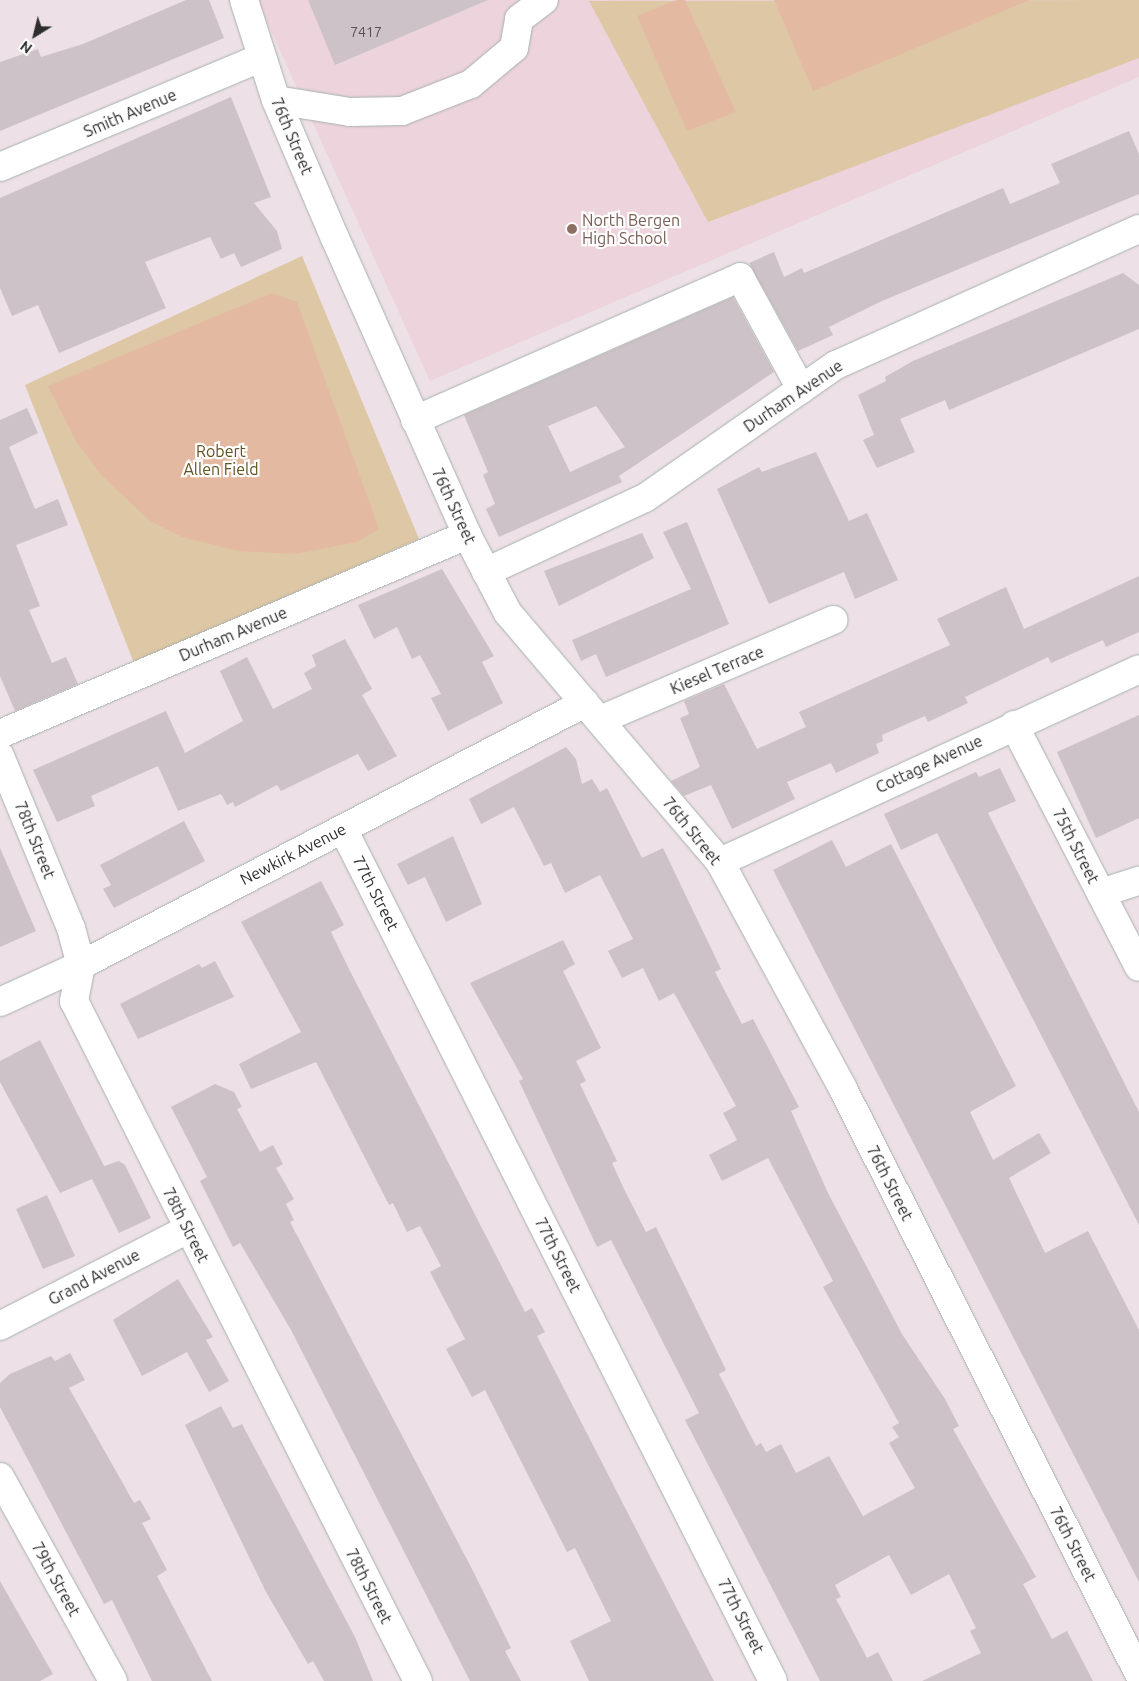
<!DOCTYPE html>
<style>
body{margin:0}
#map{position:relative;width:1139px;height:1681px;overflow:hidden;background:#ede1e7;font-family:Ubuntu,sans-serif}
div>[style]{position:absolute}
.education>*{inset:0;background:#ecd3dc}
.green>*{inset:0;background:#ddc7a4}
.pitch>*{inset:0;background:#e3baa1}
.building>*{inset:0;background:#cdc2c7}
.roads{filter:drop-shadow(0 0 1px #a7b0ae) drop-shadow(0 0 1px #a7b0ae)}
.minor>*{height:28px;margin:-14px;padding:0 14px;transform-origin:14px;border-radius:14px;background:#fff}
.dots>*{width:14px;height:14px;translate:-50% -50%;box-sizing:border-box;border:2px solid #fff;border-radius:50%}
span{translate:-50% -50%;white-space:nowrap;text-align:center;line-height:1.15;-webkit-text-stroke:4.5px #fff;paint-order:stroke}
.number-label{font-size:14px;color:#555254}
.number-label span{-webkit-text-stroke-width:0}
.street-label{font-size:16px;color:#2d2d2d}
.education-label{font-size:16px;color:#785e54}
.left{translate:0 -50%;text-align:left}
.park-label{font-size:16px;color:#635323}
.north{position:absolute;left:10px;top:10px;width:50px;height:50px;-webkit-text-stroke:4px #fff;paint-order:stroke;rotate:216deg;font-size:14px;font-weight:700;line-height:20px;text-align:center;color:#2d2d2d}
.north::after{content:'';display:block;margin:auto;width:18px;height:22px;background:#2d2d2d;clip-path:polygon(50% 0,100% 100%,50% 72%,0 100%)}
</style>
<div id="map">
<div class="education">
<div style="clip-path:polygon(257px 0,1139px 0,1139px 77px,430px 381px)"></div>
</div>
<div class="green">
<div style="clip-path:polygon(1139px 0,1139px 58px,708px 222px,589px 1px)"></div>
<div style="clip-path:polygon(302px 256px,419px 539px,134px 663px,25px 385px)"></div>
</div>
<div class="pitch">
<div style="clip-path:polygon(677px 0,685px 0,736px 112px,687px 131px,637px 16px)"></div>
<div style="clip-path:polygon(774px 0,1030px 0,813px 91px)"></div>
<div style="clip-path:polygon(272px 293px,297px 302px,379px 529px,357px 542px,295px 554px,238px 551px,182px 537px,150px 521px,100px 474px,76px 441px,48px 386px)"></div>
</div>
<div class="building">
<div style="clip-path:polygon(186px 0,209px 0,224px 38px,0 131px,0 62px,38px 49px,41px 57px,83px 44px)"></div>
<div style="clip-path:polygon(308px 0,488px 0,335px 65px)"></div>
<div style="clip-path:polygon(231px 97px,271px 197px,254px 203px,277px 231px,282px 249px,241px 267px,234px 253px,221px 259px,210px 237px,145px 262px,166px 308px,59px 353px,38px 305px,12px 316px,0 288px,0 198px)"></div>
<div style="clip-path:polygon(1129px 131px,1139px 154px,1139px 194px,882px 301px,829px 327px,833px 335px,798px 351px,749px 263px,774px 252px,784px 277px,802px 268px,804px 273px,1003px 188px,1010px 204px,1060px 183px,1051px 164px)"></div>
<div style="clip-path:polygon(1123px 273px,1139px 285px,1139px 329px,949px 410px,945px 400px,900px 419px,915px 452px,877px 468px,863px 440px,874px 435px,858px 395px,886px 381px,885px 377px,913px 361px)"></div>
<div style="clip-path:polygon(evenodd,733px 297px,774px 372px,619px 476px,622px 482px,499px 537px,486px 509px,495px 504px,483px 475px,488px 472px,464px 415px,733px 297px,596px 406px,625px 447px,570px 472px,548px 426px,596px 406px)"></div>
<div style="clip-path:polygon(27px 408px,38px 433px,9px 447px,35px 509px,58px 499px,68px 525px,16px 545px,40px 606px,29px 610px,52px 663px,66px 657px,78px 684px,15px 711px,0 676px,0 420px)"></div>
<div style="clip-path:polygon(816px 452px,849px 521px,867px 513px,898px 580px,855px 599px,844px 572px,769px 604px,717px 489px,759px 467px,762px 472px)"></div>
<div style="clip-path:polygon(687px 522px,729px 624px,606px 677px,596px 654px,581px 661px,572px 640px,691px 589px,663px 532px)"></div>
<div style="clip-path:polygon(642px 533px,654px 558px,559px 606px,544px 571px)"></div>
<div style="clip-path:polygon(442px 569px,494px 656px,482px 662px,503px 703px,448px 731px,431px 698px,441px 694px,420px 655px,412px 659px,397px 627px,374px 639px,358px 605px)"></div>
<div style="clip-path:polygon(1139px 576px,1139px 632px,1106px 647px,1103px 640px,1051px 663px,1048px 657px,965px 697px,968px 703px,928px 722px,925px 716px,882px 735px,883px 741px,876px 744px,879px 753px,836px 773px,831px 763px,787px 782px,795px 799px,732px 829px,711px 785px,684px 796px,671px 781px,700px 767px,680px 718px,689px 714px,684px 701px,724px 684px,757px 749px,806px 727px,799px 712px,950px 645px,937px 619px,1006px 587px,1024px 629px)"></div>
<div style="clip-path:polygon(345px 639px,372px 689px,362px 695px,397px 756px,368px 771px,358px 754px,281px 791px,277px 785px,235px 807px,233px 802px,227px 805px,221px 794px,178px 811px,158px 766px,91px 796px,95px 806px,57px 822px,33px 770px,166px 711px,185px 753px,243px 721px,220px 671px,247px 657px,273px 709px,312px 689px,304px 673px,316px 666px,312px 655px)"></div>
<div style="clip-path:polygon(1139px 715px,1139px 818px,1096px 838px,1057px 752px)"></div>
<div style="clip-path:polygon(566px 747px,576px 759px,582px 784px,592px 779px,600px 792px,607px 788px,642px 858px,663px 848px,721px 969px,715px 972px,742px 1024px,753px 1019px,799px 1107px,791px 1111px,828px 1193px,902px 1334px,945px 1399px,959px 1426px,953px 1429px,1036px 1577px,1023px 1584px,1052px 1639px,1067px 1631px,1093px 1681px,922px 1681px,981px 1653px,970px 1631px,976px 1628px,949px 1574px,911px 1595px,889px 1555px,835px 1585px,841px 1597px,836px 1599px,867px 1658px,878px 1652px,893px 1681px,820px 1681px,685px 1420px,699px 1413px,611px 1240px,597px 1247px,519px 1081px,523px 1079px,470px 983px,563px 940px,575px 964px,563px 971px,601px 1048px,576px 1061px,586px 1081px,580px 1084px,617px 1161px,612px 1163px,625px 1191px,646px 1232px,656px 1227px,726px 1370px,719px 1374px,756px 1446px,761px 1443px,766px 1452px,781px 1444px,796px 1473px,829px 1456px,863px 1516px,915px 1488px,889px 1443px,899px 1437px,892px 1427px,899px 1423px,823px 1287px,833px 1281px,768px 1158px,722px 1181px,709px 1155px,737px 1140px,723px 1113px,736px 1106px,674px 993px,659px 1001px,643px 968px,622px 978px,608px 951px,633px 939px,600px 875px,565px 893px,551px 863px,544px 866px,514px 807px,481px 824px,469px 799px)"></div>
<div style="clip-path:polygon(1000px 768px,1016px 801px,988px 813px,1139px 1112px,1139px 1225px,937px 833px,901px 850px,884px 814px,976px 772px,979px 777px)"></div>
<div style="clip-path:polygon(184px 821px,205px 861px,114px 908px,103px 889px,111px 885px,100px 865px)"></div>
<div style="clip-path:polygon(453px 836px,482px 904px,446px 922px,425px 877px,408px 885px,397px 864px)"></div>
<div style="clip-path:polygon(832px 840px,846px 867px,891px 844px,1016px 1086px,970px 1112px,993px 1160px,1039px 1133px,1051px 1153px,1009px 1178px,1045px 1253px,1088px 1231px,1139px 1330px,1139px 1582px,773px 870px)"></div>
<div style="clip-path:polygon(0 848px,36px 931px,0 947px)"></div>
<div style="clip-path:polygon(321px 881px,344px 925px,331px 932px,349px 969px,525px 1312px,532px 1308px,545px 1332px,537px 1336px,714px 1681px,589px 1681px,570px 1641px,611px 1621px,575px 1548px,567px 1552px,485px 1390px,472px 1397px,446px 1349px,465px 1339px,430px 1272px,441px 1266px,420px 1226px,407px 1232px,393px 1203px,389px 1205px,316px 1062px,251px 1089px,239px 1064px,301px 1032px,241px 922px)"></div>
<div style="clip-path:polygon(215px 961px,234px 997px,138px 1039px,120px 1004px,199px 964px,202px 968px)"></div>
<div style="clip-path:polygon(40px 1040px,104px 1166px,119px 1161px,125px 1165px,151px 1218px,119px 1233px,92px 1179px,60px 1193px,0 1082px,0 1061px)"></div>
<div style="clip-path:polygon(215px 1084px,234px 1092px,242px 1107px,237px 1109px,260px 1152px,273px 1145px,283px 1164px,276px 1168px,294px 1199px,286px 1204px,294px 1220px,290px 1222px,473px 1571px,511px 1648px,505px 1651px,521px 1681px,470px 1681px,291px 1330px,240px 1243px,233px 1247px,200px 1181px,207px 1177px,171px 1107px)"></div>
<div style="clip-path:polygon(47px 1195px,75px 1256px,43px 1269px,16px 1209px)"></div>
<div style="clip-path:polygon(178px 1279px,213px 1337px,206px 1340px,229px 1381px,209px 1392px,187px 1352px,142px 1376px,113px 1320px)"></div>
<div style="clip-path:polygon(70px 1353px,85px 1380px,69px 1388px,134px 1503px,140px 1500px,151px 1519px,142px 1523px,167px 1570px,157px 1576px,212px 1681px,152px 1681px,112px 1600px,104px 1604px,0 1407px,0 1383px,10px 1374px,51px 1356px,55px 1361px)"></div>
<div style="clip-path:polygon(221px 1406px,233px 1428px,242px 1424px,355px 1637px,373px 1681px,324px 1681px,313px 1661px,308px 1664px,266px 1592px,185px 1425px)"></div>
<div style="clip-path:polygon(0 1581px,53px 1674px,40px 1681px,0 1681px)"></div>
</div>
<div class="roads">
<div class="minor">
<div style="left:244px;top:0;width:105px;rotate:72.3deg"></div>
<div style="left:276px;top:100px;width:150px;rotate:66.9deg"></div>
<div style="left:335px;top:238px;width:325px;rotate:66deg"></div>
<div style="left:467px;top:535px;width:88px;rotate:62.3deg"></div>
<div style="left:508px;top:613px;width:327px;rotate:49.6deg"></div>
<div style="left:720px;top:862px;width:258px;rotate:61.5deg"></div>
<div style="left:843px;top:1089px;width:656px;rotate:63.16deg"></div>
<div style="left:276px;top:100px;width:75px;rotate:9.2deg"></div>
<div style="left:350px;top:112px;width:52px;rotate:-1.1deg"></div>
<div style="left:402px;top:111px;width:74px;rotate:-21.4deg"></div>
<div style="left:471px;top:84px;width:56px;rotate:-39.9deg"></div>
<div style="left:514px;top:48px;width:29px;rotate:-80deg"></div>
<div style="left:519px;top:19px;width:31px;rotate:-37deg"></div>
<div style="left:0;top:167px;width:283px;rotate:-22.7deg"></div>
<div style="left:415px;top:420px;width:355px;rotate:-23.7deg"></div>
<div style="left:740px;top:277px;width:128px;rotate:61.4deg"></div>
<div style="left:486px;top:572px;width:175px;rotate:-25deg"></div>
<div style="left:645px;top:498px;width:233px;rotate:-34.9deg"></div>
<div style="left:836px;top:365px;width:332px;rotate:-24.2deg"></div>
<div style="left:600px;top:720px;width:254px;rotate:-23.2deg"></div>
<div style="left:1014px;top:725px;width:272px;rotate:62.7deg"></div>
<div style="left:0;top:734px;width:508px;rotate:-23.08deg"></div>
<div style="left:0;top:756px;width:186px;rotate:67.6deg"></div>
<div style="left:71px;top:928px;width:38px;rotate:75deg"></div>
<div style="left:81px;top:965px;width:37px;rotate:101deg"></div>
<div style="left:74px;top:1001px;width:762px;rotate:63.17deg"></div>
<div style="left:343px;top:829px;width:954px;rotate:63.22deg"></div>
<div style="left:720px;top:862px;width:461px;rotate:-24.7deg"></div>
<div style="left:1101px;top:893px;width:40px;rotate:-18deg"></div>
<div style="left:0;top:1002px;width:89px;rotate:-24.6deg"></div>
<div style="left:81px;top:965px;width:568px;rotate:-27.47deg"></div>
<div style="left:0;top:1326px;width:212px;rotate:-27.3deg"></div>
<div style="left:0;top:1477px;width:233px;rotate:61deg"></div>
</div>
</div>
<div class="dots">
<div style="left:572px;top:229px;background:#8d6e63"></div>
</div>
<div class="number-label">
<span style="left:366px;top:32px">7417</span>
</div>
<div class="street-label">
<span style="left:130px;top:113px;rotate:-23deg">Smith Avenue</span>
<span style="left:292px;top:136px;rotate:67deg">76th Street</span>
<span style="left:793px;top:396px;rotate:-34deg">Durham Avenue</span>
<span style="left:454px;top:506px;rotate:65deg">76th Street</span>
<span style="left:233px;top:634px;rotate:-23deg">Durham Avenue</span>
<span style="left:717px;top:670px;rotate:-23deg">Kiesel Terrace</span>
<span style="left:929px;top:764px;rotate:-25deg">Cottage Avenue</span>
<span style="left:692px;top:831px;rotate:51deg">76th Street</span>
<span style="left:35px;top:840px;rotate:68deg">78th Street</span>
<span style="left:1076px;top:846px;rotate:63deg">75th Street</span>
<span style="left:293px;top:854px;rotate:-27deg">Newkirk Avenue</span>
<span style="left:376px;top:893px;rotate:63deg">77th Street</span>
<span style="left:890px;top:1183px;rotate:63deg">76th Street</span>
<span style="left:186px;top:1225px;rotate:63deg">78th Street</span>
<span style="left:558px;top:1255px;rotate:63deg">77th Street</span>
<span style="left:94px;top:1277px;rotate:-28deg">Grand Avenue</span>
<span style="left:1073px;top:1544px;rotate:63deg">76th Street</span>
<span style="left:56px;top:1579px;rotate:61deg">79th Street</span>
<span style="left:369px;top:1586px;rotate:63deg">78th Street</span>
<span style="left:741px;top:1616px;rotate:63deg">77th Street</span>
</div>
<div class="education-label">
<span class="left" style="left:582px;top:229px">North Bergen<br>High School</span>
</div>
<div class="park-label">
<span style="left:221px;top:460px">Robert<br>Allen Field</span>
</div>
<div class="north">N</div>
</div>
